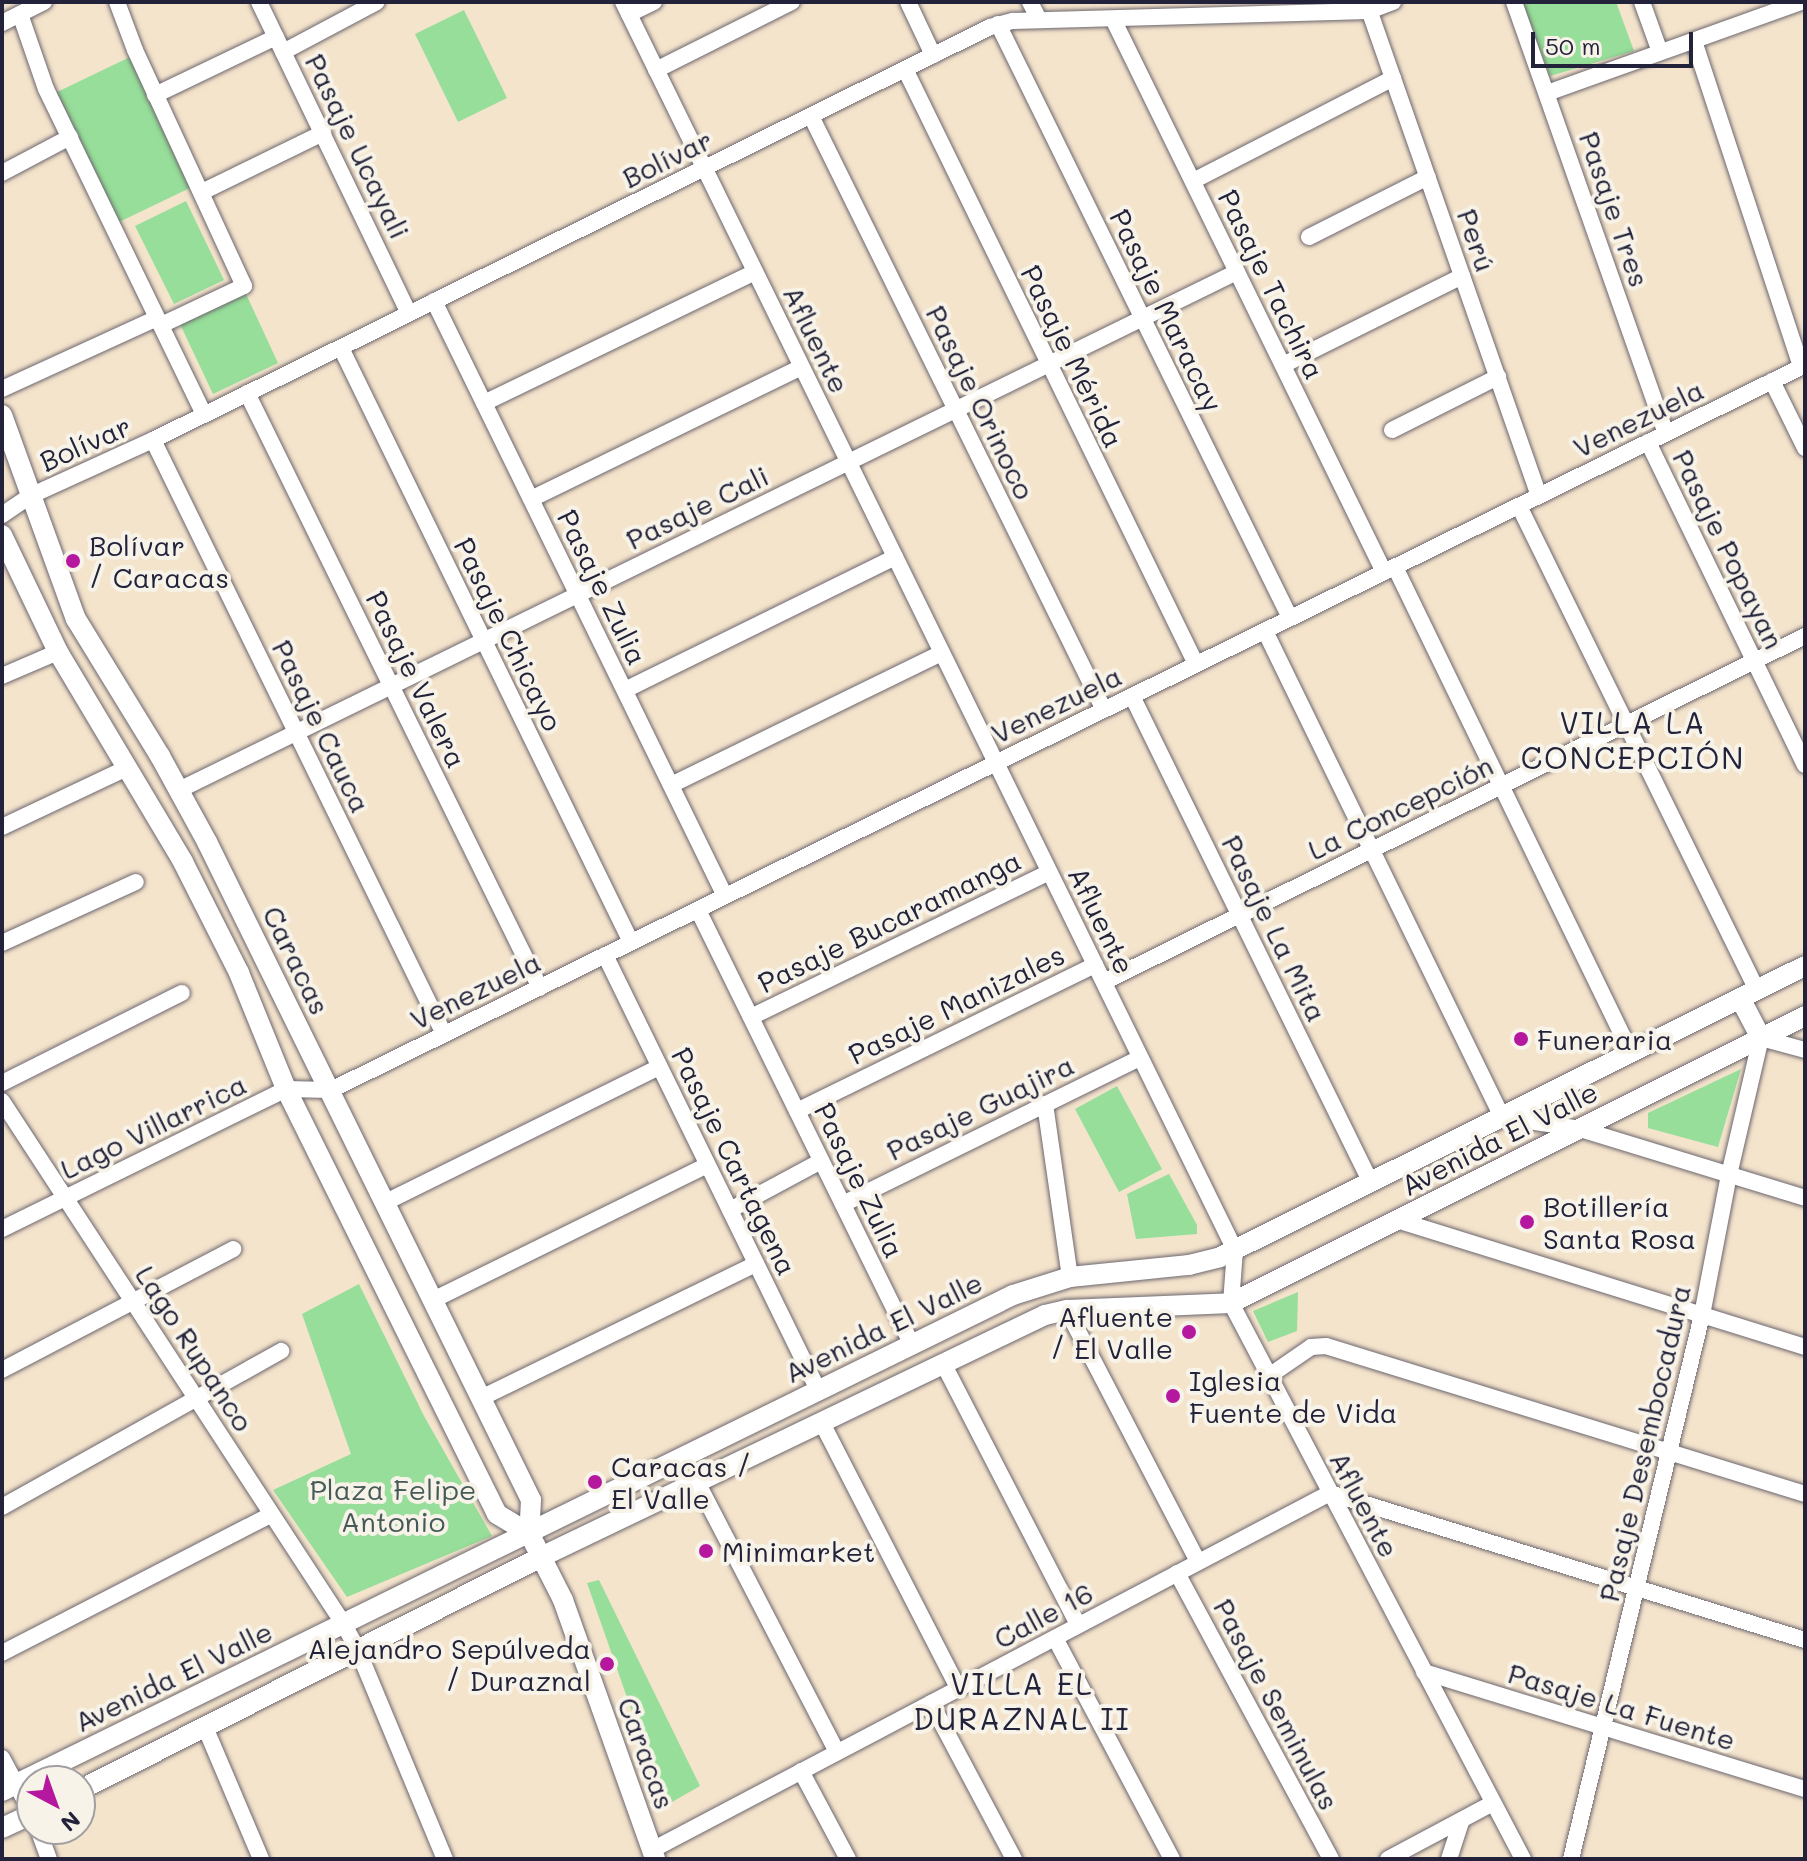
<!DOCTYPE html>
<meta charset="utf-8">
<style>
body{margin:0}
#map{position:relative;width:1807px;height:1861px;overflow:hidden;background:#f5e4cc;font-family:Mali,sans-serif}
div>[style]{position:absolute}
.green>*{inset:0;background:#96de99}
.roads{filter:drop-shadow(0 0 2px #6c666e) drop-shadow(0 0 2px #6c666e)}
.minor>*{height:16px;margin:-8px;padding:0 8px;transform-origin:8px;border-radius:8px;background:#fff}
.tertiary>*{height:20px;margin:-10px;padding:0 10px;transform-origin:10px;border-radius:10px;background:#fff}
.dots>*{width:22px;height:22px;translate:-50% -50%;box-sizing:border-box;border:4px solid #f7f3e8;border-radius:50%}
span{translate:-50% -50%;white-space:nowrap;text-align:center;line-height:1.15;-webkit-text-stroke:8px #f7f3e8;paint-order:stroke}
.street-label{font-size:28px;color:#22223b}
.poi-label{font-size:28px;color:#22223b}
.left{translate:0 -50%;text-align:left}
.right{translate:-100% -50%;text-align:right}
.park-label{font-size:28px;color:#455a57}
.neighbourhood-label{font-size:30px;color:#22223b;letter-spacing:2px}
.frame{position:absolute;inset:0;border:4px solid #22223b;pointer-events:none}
.north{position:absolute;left:16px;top:1765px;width:80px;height:80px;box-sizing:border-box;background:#f7f3e8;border:2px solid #a29fa3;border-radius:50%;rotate:139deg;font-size:22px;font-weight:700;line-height:32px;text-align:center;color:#22223b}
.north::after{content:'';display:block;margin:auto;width:28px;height:36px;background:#b5179e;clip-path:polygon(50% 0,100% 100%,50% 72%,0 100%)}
.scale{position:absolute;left:1531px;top:32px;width:162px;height:36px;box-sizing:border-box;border:4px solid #22223b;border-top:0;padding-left:10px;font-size:24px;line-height:28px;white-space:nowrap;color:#22223b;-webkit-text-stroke:6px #f7f3e8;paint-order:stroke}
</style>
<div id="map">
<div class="green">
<div style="clip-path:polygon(1522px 2px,1616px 2px,1634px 51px,1550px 76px)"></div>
<div style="clip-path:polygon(464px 10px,507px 98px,458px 122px,415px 34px)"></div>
<div style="clip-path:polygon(132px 56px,194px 186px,115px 224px,53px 94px)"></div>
<div style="clip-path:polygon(186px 201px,224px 280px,174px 304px,135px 226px)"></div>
<div style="clip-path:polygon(246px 294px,278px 363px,213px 394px,180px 324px)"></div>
<div style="clip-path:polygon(1741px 1069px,1718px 1147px,1648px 1128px,1648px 1113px)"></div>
<div style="clip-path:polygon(1117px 1086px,1162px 1169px,1119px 1192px,1075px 1109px)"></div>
<div style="clip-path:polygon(1169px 1174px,1197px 1225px,1197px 1234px,1136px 1239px,1127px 1194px)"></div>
<div style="clip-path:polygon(359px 1284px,424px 1416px,492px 1536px,347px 1597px,273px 1490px,351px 1454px,302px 1314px)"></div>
<div style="clip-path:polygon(1298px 1292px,1297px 1331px,1268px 1342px,1253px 1311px)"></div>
<div style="clip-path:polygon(599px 1580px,700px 1786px,665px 1806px,587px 1583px)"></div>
</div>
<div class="roads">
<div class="minor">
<div style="left:117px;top:2px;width:51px;rotate:69.4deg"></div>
<div style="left:135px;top:50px;width:260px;rotate:65.2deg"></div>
<div style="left:244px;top:286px;width:92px;rotate:154.8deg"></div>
<div style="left:259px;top:2px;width:345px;rotate:64.3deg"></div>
<div style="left:623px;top:2px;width:1390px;rotate:63.88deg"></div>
<div style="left:1235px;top:1250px;width:53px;rotate:94.3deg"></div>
<div style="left:1231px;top:1303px;width:628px;rotate:62.29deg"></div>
<div style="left:908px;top:2px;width:59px;rotate:64.7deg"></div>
<div style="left:1030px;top:2px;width:20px;rotate:63deg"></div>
<div style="left:1514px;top:2px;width:457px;rotate:70.6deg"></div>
<div style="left:1642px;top:2px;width:53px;rotate:70.2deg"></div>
<div style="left:1367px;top:4px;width:521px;rotate:70.73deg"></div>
<div style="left:20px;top:14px;width:79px;rotate:70.9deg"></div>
<div style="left:46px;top:89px;width:360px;rotate:64.1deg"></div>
<div style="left:629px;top:14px;width:28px;rotate:-26deg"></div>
<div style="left:1113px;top:19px;width:616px;rotate:63.89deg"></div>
<div style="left:2px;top:23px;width:47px;rotate:-26.6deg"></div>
<div style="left:998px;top:24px;width:662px;rotate:63.82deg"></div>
<div style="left:1694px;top:41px;width:343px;rotate:71.8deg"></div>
<div style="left:283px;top:52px;width:106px;rotate:-28deg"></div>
<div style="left:905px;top:69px;width:662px;rotate:63.94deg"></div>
<div style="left:656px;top:70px;width:152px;rotate:-26.6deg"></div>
<div style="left:1547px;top:93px;width:270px;rotate:-19.7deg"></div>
<div style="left:155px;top:95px;width:134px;rotate:-25.6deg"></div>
<div style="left:811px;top:116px;width:662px;rotate:63.74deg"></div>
<div style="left:2px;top:173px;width:77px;rotate:-27.9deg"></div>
<div style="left:1193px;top:181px;width:225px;rotate:-27.2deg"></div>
<div style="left:202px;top:192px;width:135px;rotate:-26deg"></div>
<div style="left:1309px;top:237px;width:133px;rotate:-26.8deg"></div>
<div style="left:434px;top:301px;width:662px;rotate:63.94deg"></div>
<div style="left:341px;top:348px;width:661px;rotate:63.98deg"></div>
<div style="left:1283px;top:365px;width:200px;rotate:-26.4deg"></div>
<div style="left:1772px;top:381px;width:75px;rotate:63.8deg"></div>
<div style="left:2px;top:389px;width:170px;rotate:-24.6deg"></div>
<div style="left:247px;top:393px;width:663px;rotate:63.78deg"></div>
<div style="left:484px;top:403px;width:301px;rotate:-25.8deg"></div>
<div style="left:1392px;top:430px;width:119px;rotate:-26.6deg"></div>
<div style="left:153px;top:440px;width:661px;rotate:63.9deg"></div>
<div style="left:1648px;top:442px;width:359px;rotate:64.1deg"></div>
<div style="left:531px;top:499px;width:301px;rotate:-26deg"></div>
<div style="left:1519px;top:506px;width:539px;rotate:63.82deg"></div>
<div style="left:2px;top:515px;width:34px;rotate:-34deg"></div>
<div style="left:30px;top:496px;width:135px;rotate:-24.5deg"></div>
<div style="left:153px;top:440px;width:933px;rotate:-26.26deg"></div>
<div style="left:990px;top:27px;width:24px;rotate:-15deg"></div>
<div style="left:1013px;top:21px;width:356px;rotate:-1.6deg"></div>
<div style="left:1369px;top:11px;width:26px;rotate:-21deg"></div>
<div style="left:1395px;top:567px;width:540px;rotate:64.1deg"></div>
<div style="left:1265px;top:631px;width:541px;rotate:64deg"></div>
<div style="left:1502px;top:1117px;width:79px;rotate:8.7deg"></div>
<div style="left:1580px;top:1129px;width:235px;rotate:17deg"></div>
<div style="left:2px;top:676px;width:61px;rotate:-23.2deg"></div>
<div style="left:625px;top:690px;width:301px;rotate:-26.2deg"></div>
<div style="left:1132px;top:696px;width:542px;rotate:63.86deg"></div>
<div style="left:671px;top:785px;width:301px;rotate:-26deg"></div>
<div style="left:179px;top:790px;width:1178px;rotate:-26.09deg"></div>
<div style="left:2px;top:827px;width:138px;rotate:-25.3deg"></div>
<div style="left:698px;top:910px;width:484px;rotate:63.8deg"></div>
<div style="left:2px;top:943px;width:147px;rotate:-24.5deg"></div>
<div style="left:605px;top:955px;width:484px;rotate:63.9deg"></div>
<div style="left:1104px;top:982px;width:782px;rotate:-26.27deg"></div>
<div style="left:751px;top:1017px;width:331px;rotate:-25.9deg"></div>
<div style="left:2px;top:1083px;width:201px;rotate:-26.6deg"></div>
<div style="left:2px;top:1101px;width:624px;rotate:56.85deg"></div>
<div style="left:343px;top:1623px;width:29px;rotate:61deg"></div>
<div style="left:357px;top:1648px;width:229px;rotate:67.4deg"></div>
<div style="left:1045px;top:1104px;width:175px;rotate:81.8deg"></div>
<div style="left:797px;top:1111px;width:332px;rotate:-26.1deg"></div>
<div style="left:386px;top:1202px;width:305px;rotate:-26.3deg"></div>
<div style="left:843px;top:1204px;width:331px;rotate:-26.2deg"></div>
<div style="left:730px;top:1210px;width:103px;rotate:-28.3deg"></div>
<div style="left:1397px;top:1220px;width:427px;rotate:17.3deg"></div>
<div style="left:2px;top:1229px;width:317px;rotate:-26.2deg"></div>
<div style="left:286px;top:1089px;width:45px;rotate:1.3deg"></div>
<div style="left:331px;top:1090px;width:1643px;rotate:-26.19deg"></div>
<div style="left:433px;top:1300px;width:305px;rotate:-26.2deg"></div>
<div style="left:1067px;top:1310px;width:284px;rotate:62.5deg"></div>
<div style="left:943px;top:1363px;width:295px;rotate:62.7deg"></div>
<div style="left:2px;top:1370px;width:261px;rotate:-27.6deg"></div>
<div style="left:1269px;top:1376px;width:51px;rotate:-34.6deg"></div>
<div style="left:1311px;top:1347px;width:15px;rotate:-4deg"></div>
<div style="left:1326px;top:1346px;width:501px;rotate:17.17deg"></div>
<div style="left:481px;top:1398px;width:306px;rotate:-26deg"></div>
<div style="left:822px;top:1423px;width:298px;rotate:62.8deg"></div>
<div style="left:697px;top:1482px;width:304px;rotate:62.6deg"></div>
<div style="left:2px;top:1507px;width:320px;rotate:-29.2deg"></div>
<div style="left:1177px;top:1573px;width:325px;rotate:61.7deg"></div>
<div style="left:1055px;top:1638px;width:250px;rotate:62.1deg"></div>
<div style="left:2px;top:1653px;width:302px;rotate:-27.2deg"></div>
<div style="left:1424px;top:1672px;width:399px;rotate:17.1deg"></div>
<div style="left:931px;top:1703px;width:177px;rotate:62deg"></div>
<div style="left:205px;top:1727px;width:143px;rotate:67deg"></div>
<div style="left:2px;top:1758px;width:64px;rotate:61.8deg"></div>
<div style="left:801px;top:1771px;width:100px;rotate:61.9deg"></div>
<div style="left:38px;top:1829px;width:32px;rotate:70deg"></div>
<div style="left:652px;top:1850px;width:766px;rotate:-27.77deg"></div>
<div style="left:1330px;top:1493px;width:497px;rotate:17.2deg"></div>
<div style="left:1388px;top:1859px;width:119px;rotate:-28.1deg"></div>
<div style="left:1449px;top:1859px;width:40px;rotate:-72deg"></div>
<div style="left:1571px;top:1859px;width:560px;rotate:-76.46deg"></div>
<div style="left:1702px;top:1315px;width:143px;rotate:-79.1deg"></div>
<div style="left:1729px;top:1175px;width:141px;rotate:-76.9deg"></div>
<div style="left:1761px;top:1038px;width:46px;rotate:15.3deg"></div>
</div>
<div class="tertiary">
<div style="left:2px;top:415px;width:217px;rotate:70.1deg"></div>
<div style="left:76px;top:619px;width:161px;rotate:58.5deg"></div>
<div style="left:160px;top:756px;width:98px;rotate:61.3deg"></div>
<div style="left:207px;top:842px;width:733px;rotate:63.78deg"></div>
<div style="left:531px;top:1500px;width:33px;rotate:93deg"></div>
<div style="left:529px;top:1533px;width:75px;rotate:63.1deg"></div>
<div style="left:563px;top:1600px;width:275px;rotate:70.4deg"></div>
<div style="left:2px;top:535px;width:130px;rotate:64.4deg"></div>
<div style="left:58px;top:652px;width:244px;rotate:59.2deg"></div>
<div style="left:183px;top:862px;width:124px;rotate:63.2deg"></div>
<div style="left:239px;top:973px;width:125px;rotate:67.9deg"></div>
<div style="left:286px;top:1089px;width:474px;rotate:63.6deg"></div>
<div style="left:497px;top:1514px;width:37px;rotate:31deg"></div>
<div style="left:1740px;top:998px;width:45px;rotate:62.3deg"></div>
<div style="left:80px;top:1790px;width:517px;rotate:-26.81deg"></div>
<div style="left:541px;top:1557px;width:559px;rotate:-25.65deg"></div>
<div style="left:1045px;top:1315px;width:23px;rotate:-13deg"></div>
<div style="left:1067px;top:1310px;width:164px;rotate:-2.4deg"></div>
<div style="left:1231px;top:1303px;width:642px;rotate:-26.57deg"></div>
<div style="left:2px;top:1791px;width:1126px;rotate:-26.13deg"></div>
<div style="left:1013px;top:1295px;width:60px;rotate:-17.5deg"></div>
<div style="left:1070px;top:1277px;width:120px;rotate:-5.8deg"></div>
<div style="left:1189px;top:1265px;width:32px;rotate:-14deg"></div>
<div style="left:1220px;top:1257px;width:653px;rotate:-26.45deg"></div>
<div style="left:2px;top:1828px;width:33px;rotate:-25deg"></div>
</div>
</div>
<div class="dots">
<div style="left:73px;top:561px;background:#b5179e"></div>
<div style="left:1521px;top:1039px;background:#b5179e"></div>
<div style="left:1527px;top:1222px;background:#b5179e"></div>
<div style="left:1189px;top:1332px;background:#b5179e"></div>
<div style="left:1173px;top:1396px;background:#b5179e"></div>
<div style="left:595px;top:1482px;background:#b5179e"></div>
<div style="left:706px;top:1551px;background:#b5179e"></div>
<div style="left:607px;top:1664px;background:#b5179e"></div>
</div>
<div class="street-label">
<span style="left:358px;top:146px;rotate:64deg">Pasaje Ucayali</span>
<span style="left:667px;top:158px;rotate:-26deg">Bolívar</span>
<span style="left:1615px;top:209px;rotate:71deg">Pasaje Tres</span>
<span style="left:1477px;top:240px;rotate:71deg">Perú</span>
<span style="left:1272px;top:284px;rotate:64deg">Pasaje Tachira</span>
<span style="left:1167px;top:310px;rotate:64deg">Pasaje Maracay</span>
<span style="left:817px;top:339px;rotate:64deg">Afluente</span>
<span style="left:1073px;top:356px;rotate:64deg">Pasaje Mérida</span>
<span style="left:981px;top:402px;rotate:64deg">Pasaje Orinoco</span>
<span style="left:1638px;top:418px;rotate:-26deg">Venezuela</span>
<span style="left:85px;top:443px;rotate:-24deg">Bolívar</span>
<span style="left:697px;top:507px;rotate:-26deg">Pasaje Cali</span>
<span style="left:1729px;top:549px;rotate:64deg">Pasaje Popayan</span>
<span style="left:603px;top:587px;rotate:64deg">Pasaje Zulia</span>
<span style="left:509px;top:634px;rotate:64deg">Pasaje Chicayo</span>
<span style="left:417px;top:679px;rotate:64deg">Pasaje Valera</span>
<span style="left:1056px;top:704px;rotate:-26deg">Venezuela</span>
<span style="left:322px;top:726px;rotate:64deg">Pasaje Cauca</span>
<span style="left:1400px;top:807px;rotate:-26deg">La Concepción</span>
<span style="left:1102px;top:920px;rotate:64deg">Afluente</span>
<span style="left:889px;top:921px;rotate:-26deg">Pasaje Bucaramanga</span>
<span style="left:1275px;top:928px;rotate:64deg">Pasaje La Mita</span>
<span style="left:297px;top:960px;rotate:64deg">Caracas</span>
<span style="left:475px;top:990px;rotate:-26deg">Venezuela</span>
<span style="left:956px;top:1004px;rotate:-26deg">Pasaje Manizales</span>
<span style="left:980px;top:1107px;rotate:-26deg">Pasaje Guajira</span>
<span style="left:153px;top:1126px;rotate:-26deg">Lago Villarrica</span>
<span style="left:1499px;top:1138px;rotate:-27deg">Avenida El Valle</span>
<span style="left:735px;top:1161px;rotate:64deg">Pasaje Cartagena</span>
<span style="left:860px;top:1180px;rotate:64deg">Pasaje Zulia</span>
<span style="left:883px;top:1327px;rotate:-26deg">Avenida El Valle</span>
<span style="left:195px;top:1348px;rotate:57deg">Lago Rupanco</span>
<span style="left:1644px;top:1443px;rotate:-77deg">Pasaje Desembocadura</span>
<span style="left:1365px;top:1504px;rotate:62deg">Afluente</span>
<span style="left:1043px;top:1615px;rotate:-28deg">Calle 16</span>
<span style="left:173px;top:1676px;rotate:-26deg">Avenida El Valle</span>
<span style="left:1277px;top:1704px;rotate:62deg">Pasaje Seminulas</span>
<span style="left:1622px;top:1706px;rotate:17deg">Pasaje La Fuente</span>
<span style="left:647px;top:1753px;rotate:70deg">Caracas</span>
</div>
<div class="poi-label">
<span class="left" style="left:89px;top:561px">Bolívar<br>/ Caracas</span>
<span class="left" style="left:1537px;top:1039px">Funeraria</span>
<span class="left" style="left:1543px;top:1222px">Botillería<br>Santa Rosa</span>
<span class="right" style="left:1173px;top:1332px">Afluente<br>/ El Valle</span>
<span class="left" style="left:1189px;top:1396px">Iglesia<br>Fuente de Vida</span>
<span class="left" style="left:611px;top:1482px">Caracas /<br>El Valle</span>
<span class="left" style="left:722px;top:1551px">Minimarket</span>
<span class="right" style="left:591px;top:1664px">Alejandro Sepúlveda<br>/ Duraznal</span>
</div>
<div class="park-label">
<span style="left:393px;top:1505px">Plaza Felipe<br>Antonio</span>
</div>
<div class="neighbourhood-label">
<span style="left:1633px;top:739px">VILLA LA<br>CONCEPCIÓN</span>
<span style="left:1022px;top:1700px">VILLA EL<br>DURAZNAL II</span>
</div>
<div class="frame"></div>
<div class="north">N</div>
<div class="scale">50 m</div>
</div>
